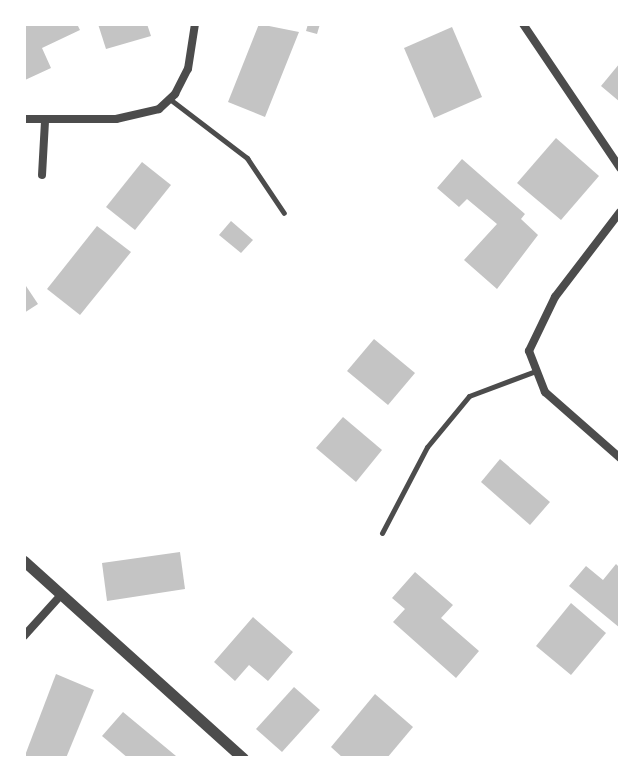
<!DOCTYPE html>
<style>
body{margin:0}
#map{position:relative;width:644px;height:782px;overflow:hidden;background:#fff;font-family:"Space Grotesk",sans-serif}
div>[style]{position:absolute}
.building>*{inset:0;background:#c4c4c4}
.service>*{height:5px;margin:-2.5px;padding:0 2.5px;transform-origin:2.5px;border-radius:2.5px;background:#4c4c4c}
.minor>*{height:8px;margin:-4px;padding:0 4px;transform-origin:4px;border-radius:4px;background:#4c4c4c}
.tertiary>*{height:11px;margin:-5.5px;padding:0 5.5px;transform-origin:5.5px;border-radius:5.5px;background:#4c4c4c}
span{translate:-50% -50%;white-space:nowrap;text-align:center;line-height:1.15;-webkit-text-stroke:8px #fff;paint-order:stroke}
.frame{position:absolute;inset:0;border:26px solid #fff;pointer-events:none}
</style>
<div id="map">
<div class="building">
<div style="clip-path:polygon(24px 24px,77px 24px,80px 30px,42px 48px,51px 68px,25px 80px)"></div>
<div style="clip-path:polygon(98px 24px,147px 24px,151px 36px,106px 49px)"></div>
<div style="clip-path:polygon(259px 24px,299px 32px,265px 117px,228px 102px)"></div>
<div style="clip-path:polygon(308px 24px,320px 24px,317px 34px,306px 31px)"></div>
<div style="clip-path:polygon(452px 27px,482px 97px,434px 118px,404px 48px)"></div>
<div style="clip-path:polygon(620px 63px,620px 102px,601px 86px)"></div>
<div style="clip-path:polygon(556px 138px,599px 176px,561px 220px,517px 183px)"></div>
<div style="clip-path:polygon(462px 159px,525px 214px,521px 219px,538px 235px,497px 289px,464px 260px,497px 224px,467px 199px,459px 207px,437px 188px)"></div>
<div style="clip-path:polygon(142px 162px,171px 185px,135px 230px,106px 207px)"></div>
<div style="clip-path:polygon(231px 221px,253px 240px,241px 253px,219px 235px)"></div>
<div style="clip-path:polygon(97px 226px,131px 252px,80px 315px,47px 289px)"></div>
<div style="clip-path:polygon(24px 283px,38px 304px,24px 313px)"></div>
<div style="clip-path:polygon(374px 339px,415px 373px,388px 405px,347px 371px)"></div>
<div style="clip-path:polygon(343px 417px,382px 450px,356px 482px,316px 448px)"></div>
<div style="clip-path:polygon(500px 459px,550px 502px,530px 525px,481px 482px)"></div>
<div style="clip-path:polygon(180px 552px,185px 589px,107px 601px,102px 563px)"></div>
<div style="clip-path:polygon(616px 564px,620px 568px,620px 628px,569px 586px,586px 566px,603px 580px)"></div>
<div style="clip-path:polygon(415px 572px,453px 605px,441px 618px,479px 651px,456px 678px,393px 622px,405px 609px,392px 598px)"></div>
<div style="clip-path:polygon(571px 603px,606px 633px,571px 675px,536px 646px)"></div>
<div style="clip-path:polygon(253px 617px,293px 652px,268px 681px,249px 665px,235px 681px,214px 662px)"></div>
<div style="clip-path:polygon(56px 674px,94px 690px,66px 758px,24px 758px)"></div>
<div style="clip-path:polygon(294px 687px,320px 710px,282px 752px,256px 729px)"></div>
<div style="clip-path:polygon(375px 694px,413px 727px,387px 758px,343px 758px,331px 747px)"></div>
<div style="clip-path:polygon(123px 712px,176px 756px,175px 758px,128px 758px,102px 736px)"></div>
</div>
<div class="service">
<div style="left:171px;top:100px;width:96px;rotate:37.3deg"></div>
<div style="left:247px;top:158px;width:66px;rotate:56.1deg"></div>
<div style="left:382px;top:533px;width:97px;rotate:-62.4deg"></div>
<div style="left:427px;top:447px;width:66px;rotate:-50.5deg"></div>
<div style="left:469px;top:396px;width:68px;rotate:-20.6deg"></div>
</div>
<div class="minor">
<div style="left:523px;top:24px;width:174px;rotate:56deg"></div>
<div style="left:24px;top:119px;width:92px"></div>
<div style="left:116px;top:119px;width:44px;rotate:-13.1deg"></div>
<div style="left:159px;top:109px;width:22px;rotate:-43deg"></div>
<div style="left:175px;top:94px;width:28px;rotate:-63deg"></div>
<div style="left:188px;top:69px;width:46px;rotate:-81.2deg"></div>
<div style="left:42px;top:175px;width:54px;rotate:-86.8deg"></div>
<div style="left:620px;top:212px;width:107px;rotate:127.4deg"></div>
<div style="left:555px;top:297px;width:60px;rotate:115.7deg"></div>
<div style="left:529px;top:351px;width:44px;rotate:68.7deg"></div>
<div style="left:545px;top:392px;width:100px;rotate:41.3deg"></div>
<div style="left:24px;top:636px;width:55px;rotate:-47.9deg"></div>
</div>
<div class="tertiary">
<div style="left:24px;top:561px;width:295px;rotate:42deg"></div>
</div>
<div class="frame"></div>
</div>
